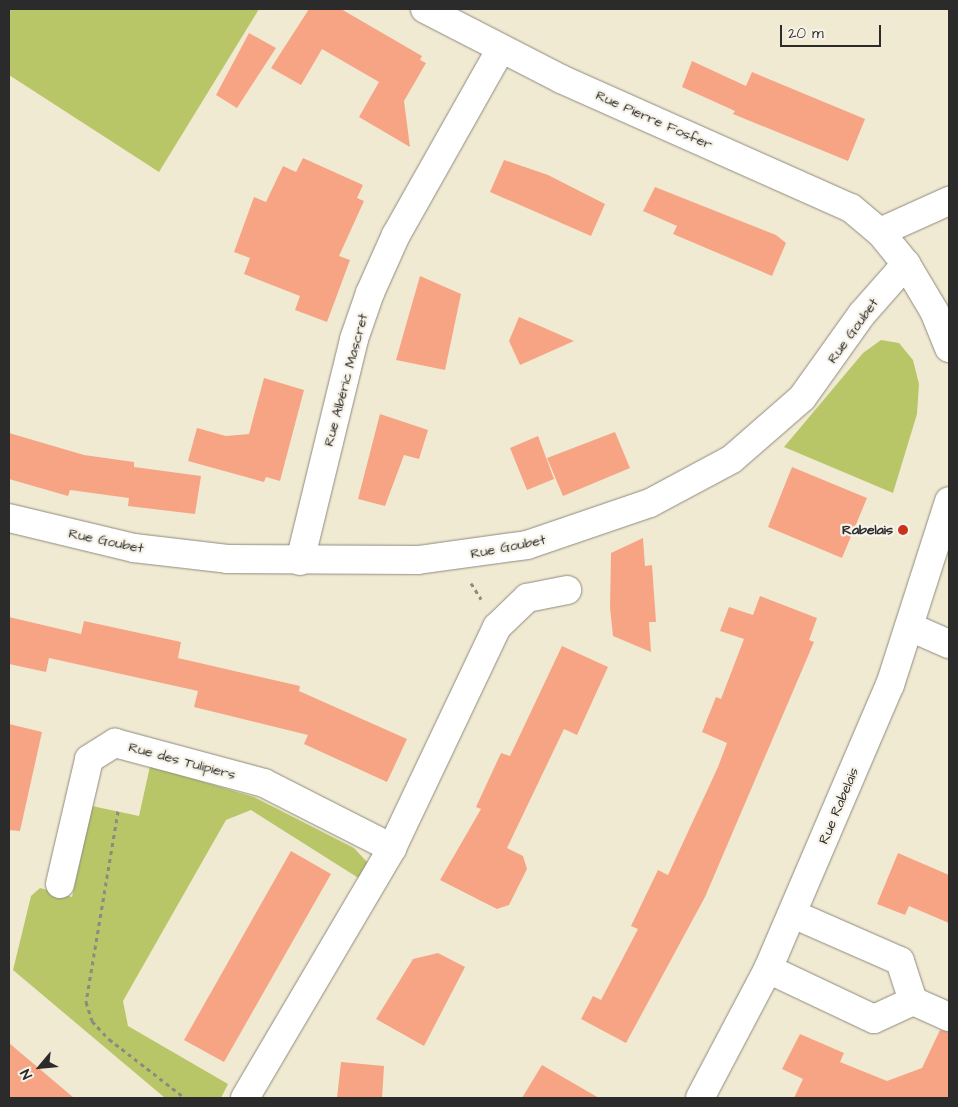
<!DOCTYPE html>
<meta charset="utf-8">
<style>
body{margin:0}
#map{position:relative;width:958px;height:1107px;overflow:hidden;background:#f1ead3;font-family:"Architects Daughter",sans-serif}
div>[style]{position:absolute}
.green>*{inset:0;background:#b9c668}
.building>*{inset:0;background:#f7a485}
.path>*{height:3px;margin-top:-1.5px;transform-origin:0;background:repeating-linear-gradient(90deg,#8e8a7f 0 4px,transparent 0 8px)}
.roads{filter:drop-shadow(0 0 1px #8e8a7f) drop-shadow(0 0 1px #8e8a7f)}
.minor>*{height:28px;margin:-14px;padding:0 14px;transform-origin:14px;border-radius:14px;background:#fff}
.dots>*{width:14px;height:14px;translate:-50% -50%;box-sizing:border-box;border:2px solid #f7f3e8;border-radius:50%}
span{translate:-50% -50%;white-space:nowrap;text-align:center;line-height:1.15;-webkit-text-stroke:4.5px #f7f3e8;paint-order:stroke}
.street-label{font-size:14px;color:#2b2b2b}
.poi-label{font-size:14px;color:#2b2b2b;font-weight:700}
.right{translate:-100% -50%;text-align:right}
.frame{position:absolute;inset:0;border:10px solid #2b2b2b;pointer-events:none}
.north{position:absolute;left:15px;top:1042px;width:50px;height:50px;-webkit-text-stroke:4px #f7f3e8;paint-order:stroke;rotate:242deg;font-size:14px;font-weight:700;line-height:20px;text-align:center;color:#2b2b2b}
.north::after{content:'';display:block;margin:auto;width:18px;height:22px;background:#2b2b2b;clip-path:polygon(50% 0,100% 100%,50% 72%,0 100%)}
.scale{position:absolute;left:780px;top:25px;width:101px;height:22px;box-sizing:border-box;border:2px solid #2b2b2b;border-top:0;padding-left:6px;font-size:15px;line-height:18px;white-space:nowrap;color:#2b2b2b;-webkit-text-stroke:4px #f7f3e8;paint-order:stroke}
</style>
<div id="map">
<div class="green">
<div style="clip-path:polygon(9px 9px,259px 9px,159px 172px,9px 75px)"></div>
<div style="clip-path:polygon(881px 340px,899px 343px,913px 360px,919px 384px,917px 414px,893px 493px,784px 447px,863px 353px)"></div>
<div style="clip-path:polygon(150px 766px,254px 797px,354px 848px,368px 863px,360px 879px,251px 810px,226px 820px,123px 1001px,128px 1026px,228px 1084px,221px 1098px,165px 1098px,13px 970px,31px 896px,40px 888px,72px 897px,92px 806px,139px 816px)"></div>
</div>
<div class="building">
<div style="clip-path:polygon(309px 9px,341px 9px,422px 56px,420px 60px,426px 63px,404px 101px,410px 147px,359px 117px,379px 82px,322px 49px,301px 85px,271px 68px)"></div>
<div style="clip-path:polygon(249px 33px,276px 48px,237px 108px,216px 95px)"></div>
<div style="clip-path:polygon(692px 61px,746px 86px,752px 72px,865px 119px,848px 161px,733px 114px,735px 111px,682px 87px)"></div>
<div style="clip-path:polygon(303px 158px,363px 185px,357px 198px,364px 201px,339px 256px,350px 260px,327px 322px,295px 310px,300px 296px,244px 274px,250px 258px,234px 252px,254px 197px,266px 202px,283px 166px,296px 172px)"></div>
<div style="clip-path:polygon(504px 160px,548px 175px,605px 204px,591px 236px,490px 192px)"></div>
<div style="clip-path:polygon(655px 187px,776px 235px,786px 243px,772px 276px,673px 234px,677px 226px,643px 211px)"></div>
<div style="clip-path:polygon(420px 276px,461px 294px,445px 370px,396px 360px)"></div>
<div style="clip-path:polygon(519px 317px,540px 326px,574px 341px,520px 365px,509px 341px)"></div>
<div style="clip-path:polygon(264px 378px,304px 390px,280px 481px,266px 477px,264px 482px,188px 461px,197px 428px,226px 436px,249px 434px)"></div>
<div style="clip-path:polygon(380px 414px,428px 430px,419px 459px,404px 455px,385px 506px,358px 499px)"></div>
<div style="clip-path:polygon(615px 432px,630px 468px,563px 496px,547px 458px)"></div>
<div style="clip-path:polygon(9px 433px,84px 455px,134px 462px,134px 467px,201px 476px,195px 514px,128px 506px,129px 498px,70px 490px,68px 496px,9px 479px)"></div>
<div style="clip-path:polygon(538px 436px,554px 479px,527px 490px,510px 448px)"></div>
<div style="clip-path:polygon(792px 467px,867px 498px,842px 558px,768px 527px)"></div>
<div style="clip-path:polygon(643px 538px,645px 566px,652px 565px,656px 622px,649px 622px,651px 652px,613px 636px,610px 608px,611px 553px)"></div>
<div style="clip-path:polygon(760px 596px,817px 618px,809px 640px,814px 642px,705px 897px,626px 1043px,581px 1019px,593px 996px,601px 1000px,638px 929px,631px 926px,658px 870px,668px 875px,718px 767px,727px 743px,702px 732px,716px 697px,721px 699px,744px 639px,720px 631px,729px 607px,753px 615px)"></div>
<div style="clip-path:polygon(9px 617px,81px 634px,84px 621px,181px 642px,178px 658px,300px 686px,299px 691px,407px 739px,387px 782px,304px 744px,308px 735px,194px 707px,198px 691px,49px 658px,46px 672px,9px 664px)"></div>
<div style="clip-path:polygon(562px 646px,608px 667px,577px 735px,564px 729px,507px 848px,523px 856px,527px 869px,509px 905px,497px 909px,440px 880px,481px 809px,476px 807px,501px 753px,510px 756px)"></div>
<div style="clip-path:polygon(9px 724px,42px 732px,20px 831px,9px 830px)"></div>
<div style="clip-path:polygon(291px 851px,331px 874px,224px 1062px,184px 1040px)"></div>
<div style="clip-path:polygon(898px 853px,949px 875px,949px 923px,909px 906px,905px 915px,877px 904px)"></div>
<div style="clip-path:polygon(438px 953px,465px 967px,424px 1046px,376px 1019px,413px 959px)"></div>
<div style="clip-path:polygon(940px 1030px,949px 1032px,949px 1098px,794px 1098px,803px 1079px,782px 1069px,800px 1034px,844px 1053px,840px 1062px,887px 1081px,922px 1068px)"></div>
<div style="clip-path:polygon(9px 1043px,74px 1098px,9px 1098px)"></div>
<div style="clip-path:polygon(341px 1062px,384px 1066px,382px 1098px,337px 1098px)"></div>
<div style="clip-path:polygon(542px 1065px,599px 1098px,522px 1098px)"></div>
</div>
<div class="path">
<div style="left:471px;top:583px;width:19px;rotate:58deg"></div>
<div style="left:118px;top:811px;width:194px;rotate:99.5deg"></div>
<div style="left:86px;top:1002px;width:20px;rotate:72deg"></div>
<div style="left:92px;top:1021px;width:25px;rotate:47deg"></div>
<div style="left:109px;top:1039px;width:96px;rotate:37.8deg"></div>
</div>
<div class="roads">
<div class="minor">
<div style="left:425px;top:9px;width:153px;rotate:27.2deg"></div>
<div style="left:561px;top:79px;width:317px;rotate:24deg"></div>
<div style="left:851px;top:208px;width:38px;rotate:40deg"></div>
<div style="left:880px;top:232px;width:41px;rotate:50.9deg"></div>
<div style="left:906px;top:264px;width:55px;rotate:59.2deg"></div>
<div style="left:934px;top:311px;width:40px;rotate:68deg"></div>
<div style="left:880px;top:232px;width:76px;rotate:-24.2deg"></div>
<div style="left:9px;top:518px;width:129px;rotate:13.5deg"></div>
<div style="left:134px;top:548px;width:94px;rotate:6.7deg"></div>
<div style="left:227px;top:559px;width:191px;rotate:0.3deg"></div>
<div style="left:418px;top:560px;width:110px;rotate:-7.8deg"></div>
<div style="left:527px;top:545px;width:130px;rotate:-18.9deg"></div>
<div style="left:650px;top:503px;width:93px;rotate:-28.2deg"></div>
<div style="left:732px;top:459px;width:93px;rotate:-41.1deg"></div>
<div style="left:802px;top:398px;width:103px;rotate:-54.5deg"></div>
<div style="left:862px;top:314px;width:67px;rotate:-48.7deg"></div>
<div style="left:300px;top:561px;width:228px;rotate:-76.3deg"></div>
<div style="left:354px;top:339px;width:49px;rotate:-70.8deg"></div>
<div style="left:370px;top:293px;width:64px;rotate:-65.9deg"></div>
<div style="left:396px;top:235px;width:214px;rotate:-60.6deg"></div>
<div style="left:910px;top:627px;width:43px;rotate:23.6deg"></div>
<div style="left:60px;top:884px;width:128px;rotate:-76.9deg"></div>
<div style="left:89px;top:759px;width:31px;rotate:-32deg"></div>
<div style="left:115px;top:743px;width:154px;rotate:15deg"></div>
<div style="left:264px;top:783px;width:144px;rotate:26.9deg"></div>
<div style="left:768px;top:969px;width:117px;rotate:25.3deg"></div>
<div style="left:874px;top:1019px;width:43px;rotate:-24.8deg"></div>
<div style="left:913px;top:1001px;width:42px;rotate:-108deg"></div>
<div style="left:900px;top:961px;width:117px;rotate:-156.3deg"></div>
<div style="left:913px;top:1001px;width:39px;rotate:24deg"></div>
<div style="left:245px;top:1098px;width:290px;rotate:-59.5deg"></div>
<div style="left:392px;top:848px;width:245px;rotate:-64.6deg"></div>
<div style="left:497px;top:627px;width:42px;rotate:-44deg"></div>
<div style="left:527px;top:598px;width:41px;rotate:-11.3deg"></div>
<div style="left:700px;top:1098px;width:146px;rotate:-62.2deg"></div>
<div style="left:768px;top:969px;width:309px;rotate:-66.8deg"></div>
<div style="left:890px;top:685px;width:193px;rotate:-72.2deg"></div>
</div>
</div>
<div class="dots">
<div style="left:903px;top:530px;background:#c8321e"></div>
</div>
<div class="street-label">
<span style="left:654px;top:120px;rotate:24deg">Rue Pierre Fosfer</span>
<span style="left:853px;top:331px;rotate:-54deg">Rue Goubet</span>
<span style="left:346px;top:380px;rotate:-75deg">Rue Albéric Mascret</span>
<span style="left:106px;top:541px;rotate:12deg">Rue Goubet</span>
<span style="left:508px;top:547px;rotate:-11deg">Rue Goubet</span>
<span style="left:182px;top:761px;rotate:15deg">Rue des Tulipiers</span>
<span style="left:839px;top:806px;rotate:-67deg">Rue Rabelais</span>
</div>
<div class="poi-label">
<span class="right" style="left:893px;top:530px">Rabelais</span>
</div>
<div class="frame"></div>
<div class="north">N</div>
<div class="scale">20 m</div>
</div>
